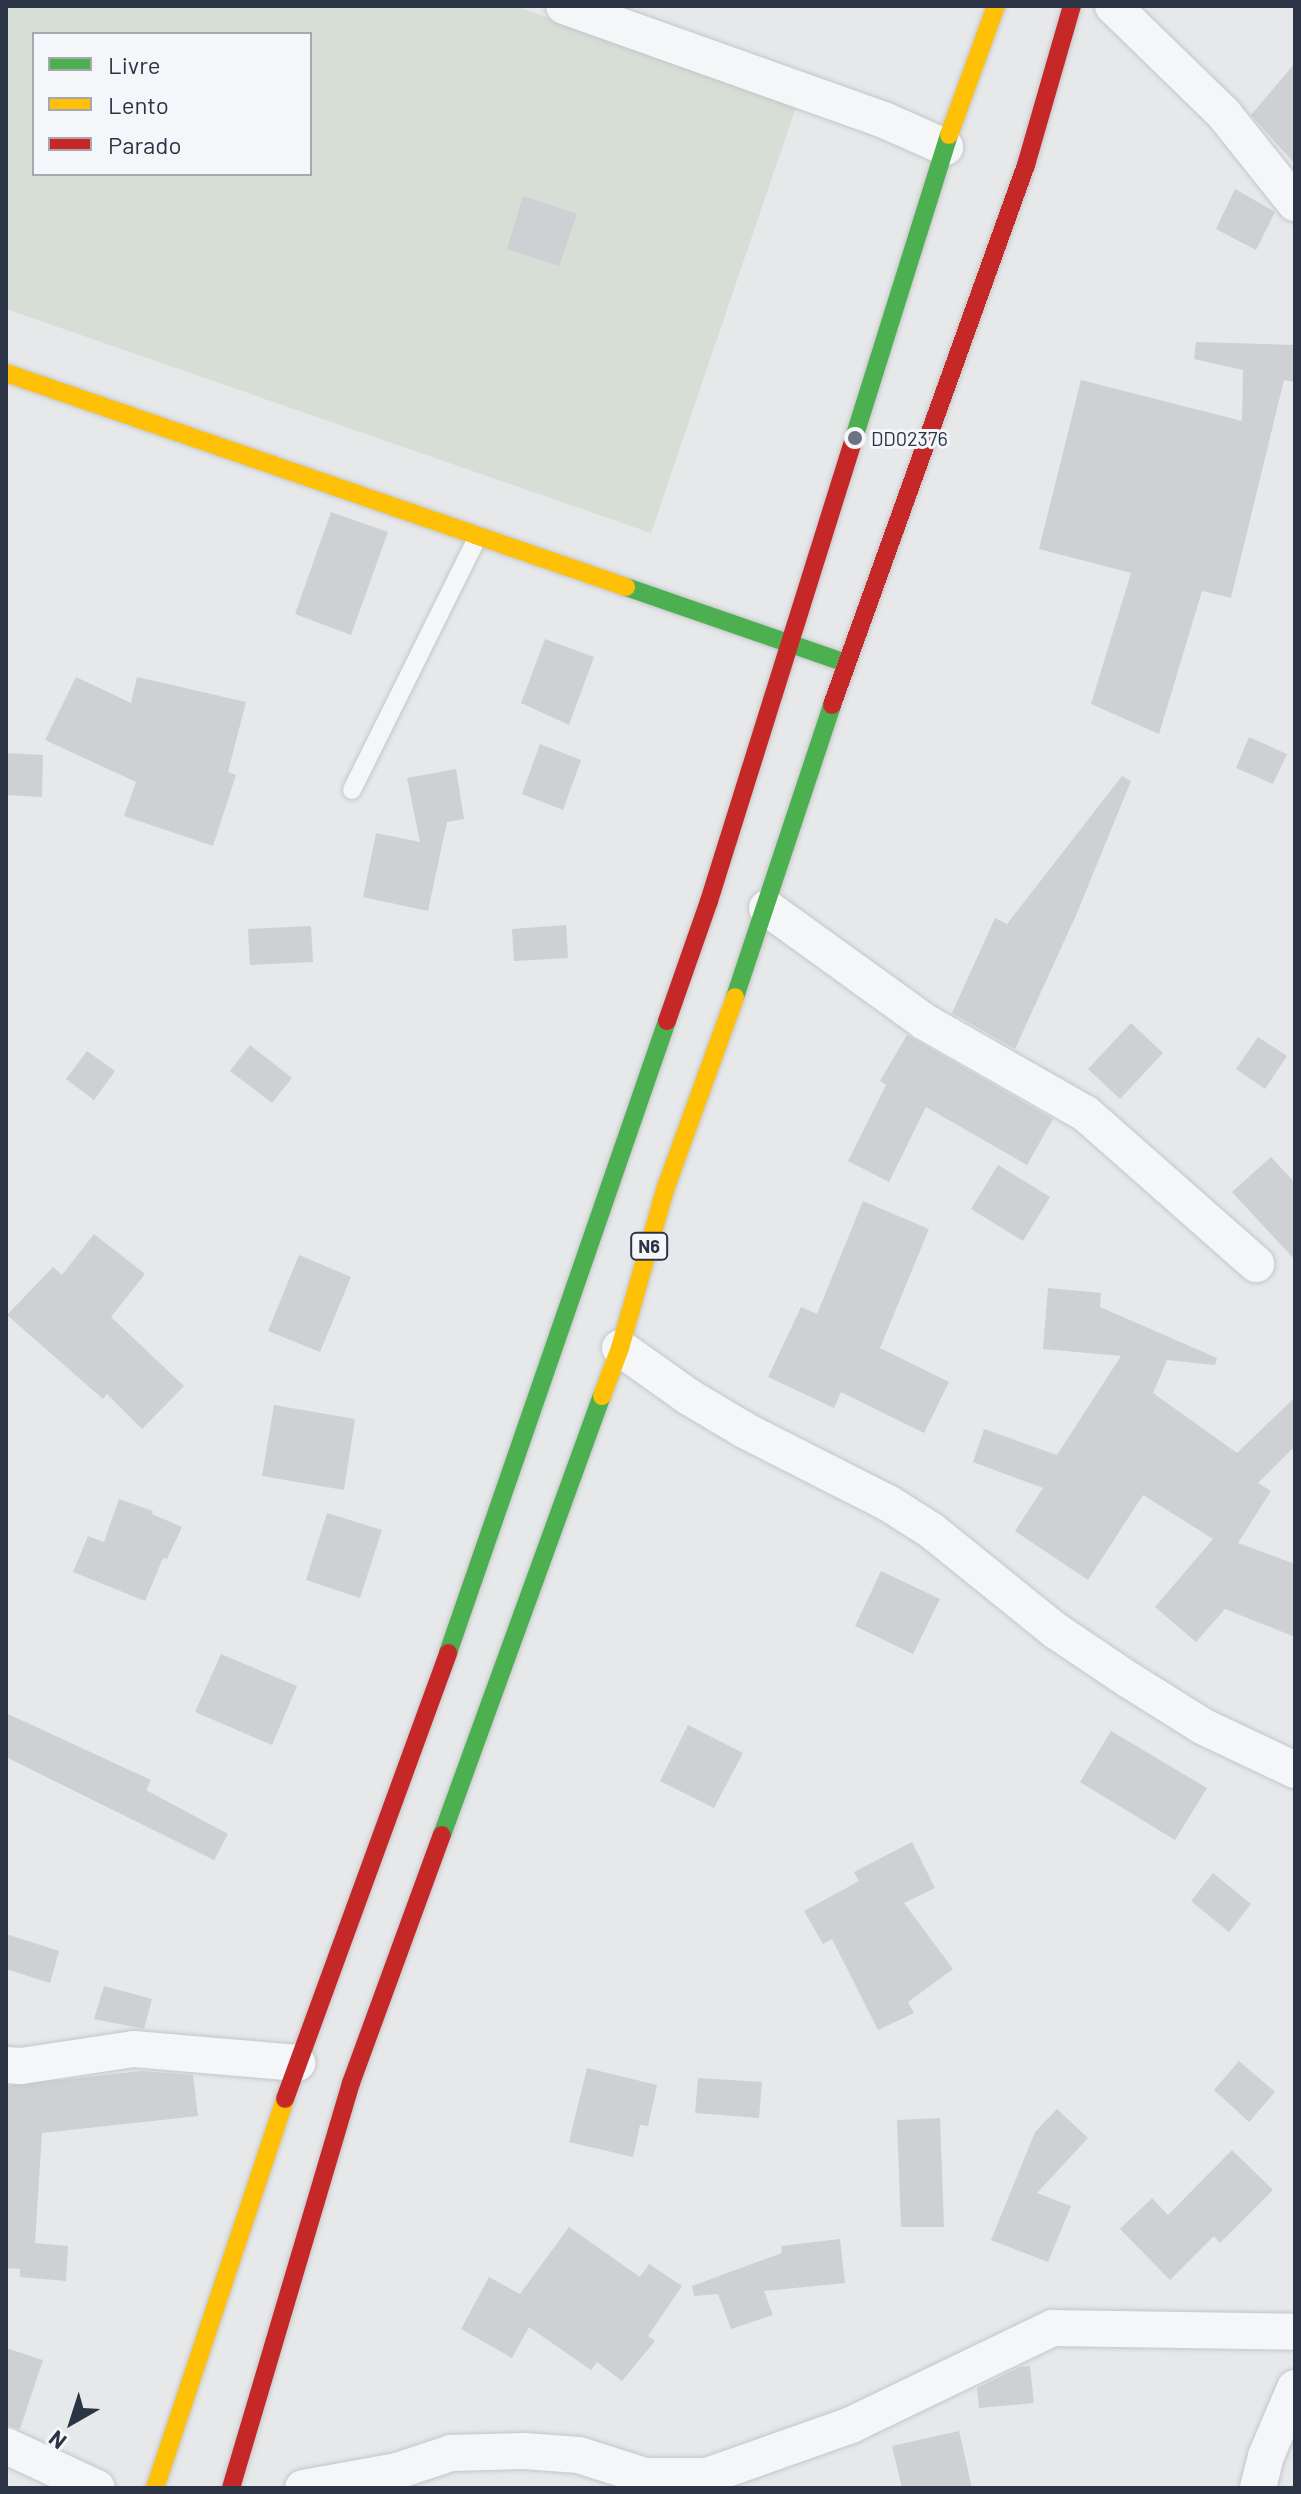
<!DOCTYPE html>
<style>
body{margin:0}
#map{position:relative;width:1301px;height:2494px;overflow:hidden;background:#e6e8ea;font-family:Barlow,sans-serif}
div>[style]{position:absolute}
.green>*{inset:0;background:#d6ded6}
.building>*{inset:0;background:#ced0d3}
.roads{filter:drop-shadow(0 0 2px #c4c6c8) drop-shadow(0 0 2px #c4c6c8)}
.lane>*{height:18px;margin:-9px;padding:0 9px;transform-origin:9px;border-radius:9px;background:#f5f6f7}
.street>*{height:36px;margin:-18px;padding:0 18px;transform-origin:18px;border-radius:18px;background:#f5f6f7}
.fast>*{height:18px;margin:-9px;padding:0 9px;transform-origin:9px;border-radius:9px;background:#4caf50}
.slow>*{height:18px;margin:-9px;padding:0 9px;transform-origin:9px;border-radius:9px;background:#ffc107}
.jam>*{height:18px;margin:-9px;padding:0 9px;transform-origin:9px;border-radius:9px;background:#c62828}
.dots>*{width:22px;height:22px;translate:-50% -50%;box-sizing:border-box;border:4px solid #f4f6f9;border-radius:50%}
span{translate:-50% -50%;white-space:nowrap;text-align:center;line-height:1.15;-webkit-text-stroke:6px #f4f6f9;paint-order:stroke}
.shield-label span{padding:2px 6px;background:#f4f6f9;border:2px solid;border-radius:6px;-webkit-text-stroke-width:0}
.shield-label{font-size:18px;color:#2b3445;font-weight:700}
.poi-label{font-size:20px;color:#2b3445}
.left{translate:0 -50%;text-align:left}
.frame{position:absolute;inset:0;border:8px solid #2b3445;pointer-events:none}
.legend{position:absolute;left:32px;top:32px;width:280px;height:144px;box-sizing:border-box;background:#f4f6f9;border:2px solid #a4a8b1;margin:0;padding:10px 14px;list-style:none;font-size:24px;color:#2b3445}
.legend li{display:flex;align-items:center;gap:16px;height:40px}
.legend b{width:40px;border:2px solid #a4a8b1}
.north{position:absolute;left:32px;top:2382px;width:80px;height:80px;-webkit-text-stroke:6px #f4f6f9;paint-order:stroke;rotate:219deg;font-size:22px;font-weight:700;line-height:32px;text-align:center;color:#2b3445}
.north::after{content:'';display:block;margin:auto;width:28px;height:36px;background:#2b3445;clip-path:polygon(50% 0,100% 100%,50% 72%,0 100%)}
</style>
<div id="map">
<div class="green">
<div style="clip-path:polygon(evenodd,6px 6px,515px 6px,797px 104px,651px 533px,6px 309px,6px 6px,34px 34px,310px 34px,310px 174px,34px 174px,34px 34px)"></div>
</div>
<div class="building">
<div style="clip-path:polygon(1295px 63px,1295px 164px,1251px 115px)"></div>
<div style="clip-path:polygon(1235px 189px,1275px 212px,1256px 250px,1216px 229px)"></div>
<div style="clip-path:polygon(523px 196px,577px 214px,559px 266px,507px 249px)"></div>
<div style="clip-path:polygon(1196px 342px,1295px 345px,1295px 382px,1284px 380px,1231px 598px,1202px 591px,1159px 734px,1091px 704px,1131px 573px,1039px 549px,1081px 380px,1242px 421px,1243px 370px,1194px 359px)"></div>
<div style="clip-path:polygon(331px 512px,388px 532px,351px 635px,295px 614px)"></div>
<div style="clip-path:polygon(545px 639px,594px 657px,569px 725px,521px 703px)"></div>
<div style="clip-path:polygon(76px 677px,131px 703px,137px 677px,246px 702px,228px 772px,236px 775px,213px 846px,124px 816px,136px 782px,45px 740px)"></div>
<div style="clip-path:polygon(1249px 737px,1287px 754px,1273px 784px,1236px 768px)"></div>
<div style="clip-path:polygon(540px 744px,581px 760px,563px 810px,522px 794px)"></div>
<div style="clip-path:polygon(6px 753px,43px 755px,42px 797px,6px 795px)"></div>
<div style="clip-path:polygon(456px 769px,464px 819px,447px 822px,428px 911px,363px 897px,376px 833px,420px 842px,407px 778px)"></div>
<div style="clip-path:polygon(1122px 776px,1131px 781px,1077px 913px,1015px 1049px,952px 1013px,995px 918px,1007px 924px)"></div>
<div style="clip-path:polygon(566px 925px,568px 958px,514px 961px,512px 929px)"></div>
<div style="clip-path:polygon(311px 926px,313px 962px,250px 965px,248px 929px)"></div>
<div style="clip-path:polygon(1131px 1023px,1163px 1053px,1120px 1099px,1088px 1069px)"></div>
<div style="clip-path:polygon(907px 1035px,1053px 1119px,1027px 1165px,926px 1107px,889px 1182px,848px 1161px,886px 1085px,880px 1081px)"></div>
<div style="clip-path:polygon(1258px 1037px,1287px 1056px,1265px 1089px,1236px 1069px)"></div>
<div style="clip-path:polygon(250px 1045px,292px 1078px,272px 1103px,230px 1071px)"></div>
<div style="clip-path:polygon(87px 1051px,115px 1071px,94px 1100px,66px 1079px)"></div>
<div style="clip-path:polygon(1271px 1157px,1295px 1183px,1295px 1260px,1232px 1192px)"></div>
<div style="clip-path:polygon(998px 1165px,1050px 1197px,1023px 1241px,971px 1209px)"></div>
<div style="clip-path:polygon(863px 1201px,929px 1229px,880px 1348px,949px 1382px,924px 1433px,841px 1392px,834px 1408px,768px 1377px,801px 1307px,817px 1314px)"></div>
<div style="clip-path:polygon(94px 1234px,145px 1274px,111px 1317px,184px 1386px,142px 1429px,107px 1394px,103px 1399px,7px 1315px,53px 1267px,62px 1275px)"></div>
<div style="clip-path:polygon(299px 1255px,351px 1277px,320px 1352px,268px 1331px)"></div>
<div style="clip-path:polygon(1048px 1288px,1101px 1293px,1100px 1307px,1217px 1358px,1215px 1365px,1167px 1360px,1153px 1393px,1237px 1453px,1295px 1397px,1295px 1446px,1258px 1483px,1271px 1491px,1238px 1543px,1295px 1564px,1295px 1637px,1225px 1609px,1196px 1642px,1155px 1607px,1213px 1539px,1143px 1495px,1088px 1580px,1015px 1531px,1043px 1488px,973px 1462px,984px 1429px,1057px 1455px,1121px 1356px,1043px 1349px)"></div>
<div style="clip-path:polygon(274px 1405px,355px 1419px,344px 1490px,262px 1476px)"></div>
<div style="clip-path:polygon(119px 1499px,153px 1511px,152px 1514px,182px 1527px,167px 1559px,163px 1558px,145px 1601px,73px 1572px,88px 1536px,104px 1542px)"></div>
<div style="clip-path:polygon(327px 1513px,382px 1530px,360px 1598px,306px 1580px)"></div>
<div style="clip-path:polygon(881px 1571px,940px 1599px,913px 1654px,855px 1626px)"></div>
<div style="clip-path:polygon(221px 1654px,297px 1686px,272px 1745px,195px 1712px)"></div>
<div style="clip-path:polygon(6px 1713px,151px 1780px,146px 1790px,228px 1834px,214px 1860px,6px 1757px)"></div>
<div style="clip-path:polygon(688px 1725px,743px 1753px,714px 1808px,660px 1781px)"></div>
<div style="clip-path:polygon(1111px 1731px,1207px 1788px,1175px 1840px,1080px 1782px)"></div>
<div style="clip-path:polygon(912px 1842px,935px 1888px,904px 1903px,953px 1969px,908px 2002px,914px 2013px,878px 2030px,832px 1939px,823px 1944px,804px 1911px,859px 1881px,854px 1872px)"></div>
<div style="clip-path:polygon(1213px 1873px,1251px 1904px,1229px 1932px,1191px 1901px)"></div>
<div style="clip-path:polygon(6px 1934px,59px 1951px,50px 1983px,6px 1969px)"></div>
<div style="clip-path:polygon(104px 1986px,152px 1999px,144px 2029px,94px 2019px)"></div>
<div style="clip-path:polygon(1239px 2061px,1275px 2092px,1249px 2122px,1214px 2090px)"></div>
<div style="clip-path:polygon(587px 2068px,657px 2085px,648px 2126px,640px 2125px,633px 2157px,569px 2142px)"></div>
<div style="clip-path:polygon(142px 2071px,193px 2075px,198px 2116px,42px 2133px,35px 2243px,68px 2246px,66px 2281px,20px 2277px,20px 2269px,6px 2268px,6px 2086px)"></div>
<div style="clip-path:polygon(698px 2078px,762px 2082px,759px 2118px,695px 2113px)"></div>
<div style="clip-path:polygon(1057px 2109px,1088px 2138px,1037px 2193px,1071px 2206px,1048px 2262px,991px 2240px,1035px 2132px)"></div>
<div style="clip-path:polygon(940px 2118px,944px 2227px,901px 2227px,897px 2120px)"></div>
<div style="clip-path:polygon(1232px 2150px,1273px 2190px,1220px 2243px,1214px 2236px,1170px 2280px,1120px 2229px,1152px 2198px,1168px 2215px)"></div>
<div style="clip-path:polygon(569px 2227px,640px 2277px,649px 2264px,682px 2286px,648px 2336px,655px 2341px,622px 2381px,597px 2362px,591px 2370px,529px 2327px,512px 2358px,461px 2329px,489px 2277px,520px 2294px)"></div>
<div style="clip-path:polygon(840px 2239px,845px 2283px,764px 2291px,773px 2315px,731px 2329px,718px 2294px,694px 2296px,692px 2286px,782px 2253px,781px 2246px)"></div>
<div style="clip-path:polygon(6px 2348px,43px 2360px,20px 2429px,6px 2425px)"></div>
<div style="clip-path:polygon(1030px 2366px,1034px 2403px,979px 2408px,977px 2388px,1020px 2367px)"></div>
<div style="clip-path:polygon(959px 2431px,972px 2488px,902px 2488px,892px 2446px)"></div>
</div>
<div class="roads">
<div class="lane">
<div style="left:352px;top:790px;width:281px;rotate:-63.6deg"></div>
</div>
<div class="street">
<div style="left:564px;top:6px;width:340px;rotate:19.6deg"></div>
<div style="left:884px;top:120px;width:67px;rotate:23.9deg"></div>
<div style="left:1113px;top:6px;width:155px;rotate:44.2deg"></div>
<div style="left:1224px;top:114px;width:114px;rotate:51.4deg"></div>
<div style="left:767px;top:908px;width:195px;rotate:35.8deg"></div>
<div style="left:925px;top:1022px;width:185px;rotate:29.7deg"></div>
<div style="left:1086px;top:1114px;width:227px;rotate:41.4deg"></div>
<div style="left:620px;top:1348px;width:85px;rotate:35.4deg"></div>
<div style="left:689px;top:1397px;width:66px;rotate:30.8deg"></div>
<div style="left:746px;top:1431px;width:159px;rotate:26.9deg"></div>
<div style="left:888px;top:1503px;width:52px;rotate:32.5deg"></div>
<div style="left:932px;top:1531px;width:159px;rotate:38.9deg"></div>
<div style="left:1056px;top:1631px;width:88px;rotate:33.9deg"></div>
<div style="left:1129px;top:1680px;width:89px;rotate:32.1deg"></div>
<div style="left:1204px;top:1727px;width:101px;rotate:25.3deg"></div>
<div style="left:6px;top:2065px;width:15px;rotate:4deg"></div>
<div style="left:21px;top:2066px;width:114px;rotate:-8.6deg"></div>
<div style="left:134px;top:2049px;width:164px;rotate:4.9deg"></div>
<div style="left:6px;top:2446px;width:100px;rotate:24.8deg"></div>
<div style="left:303px;top:2488px;width:96px;rotate:-10.3deg"></div>
<div style="left:397px;top:2471px;width:57px;rotate:-18.4deg"></div>
<div style="left:451px;top:2453px;width:73px;rotate:-1.6deg"></div>
<div style="left:524px;top:2451px;width:55px;rotate:4.2deg"></div>
<div style="left:579px;top:2455px;width:69px;rotate:17.7deg"></div>
<div style="left:645px;top:2476px;width:62px"></div>
<div style="left:707px;top:2476px;width:153px;rotate:-19.5deg"></div>
<div style="left:851px;top:2425px;width:224px;rotate:-25.7deg"></div>
<div style="left:1053px;top:2328px;width:242px;rotate:0.9deg"></div>
<div style="left:1258px;top:2488px;width:33px;rotate:-76deg"></div>
<div style="left:1266px;top:2456px;width:74px;rotate:-66.9deg"></div>
</div>
<div class="fast">
<div style="left:854px;top:438px;width:318px;rotate:-72.6deg"></div>
<div style="left:626px;top:587px;width:232px;rotate:19.1deg"></div>
<div style="left:735px;top:997px;width:308px;rotate:-71.6deg"></div>
<div style="left:448px;top:1653px;width:669px;rotate:-70.89deg"></div>
<div style="left:442px;top:1835px;width:467px;rotate:-70deg"></div>
</div>
<div class="slow">
<div style="left:949px;top:135px;width:137px;rotate:-70deg"></div>
<div style="left:6px;top:373px;width:656px;rotate:19.04deg"></div>
<div style="left:602px;top:1396px;width:51px;rotate:-69.4deg"></div>
<div style="left:620px;top:1348px;width:167px;rotate:-74.1deg"></div>
<div style="left:666px;top:1187px;width:202px;rotate:-70deg"></div>
<div style="left:155px;top:2488px;width:410px;rotate:-71.5deg"></div>
</div>
<div class="jam">
<div style="left:832px;top:705px;width:574px;rotate:-70.24deg"></div>
<div style="left:1026px;top:165px;width:166px;rotate:-73.9deg"></div>
<div style="left:667px;top:1021px;width:127px;rotate:-70.7deg"></div>
<div style="left:709px;top:901px;width:485px;rotate:-72.6deg"></div>
<div style="left:285px;top:2099px;width:475px;rotate:-69.9deg"></div>
<div style="left:231px;top:2488px;width:422px;rotate:-73.5deg"></div>
<div style="left:351px;top:2083px;width:264px;rotate:-69.9deg"></div>
</div>
</div>
<div class="dots">
<div style="left:855px;top:438px;background:#6c737f"></div>
</div>
<div class="shield-label">
<span style="left:649px;top:1246px">N6</span>
</div>
<div class="poi-label">
<span class="left" style="left:871px;top:438px">DD02376</span>
</div>
<div class="frame"></div>
<ul class="legend">
<li><b style="height:10px;background:#4caf50"></b>Livre</li>
<li><b style="height:10px;background:#ffc107"></b>Lento</li>
<li><b style="height:10px;background:#c62828"></b>Parado</li>
</ul>
<div class="north">N</div>
</div>
